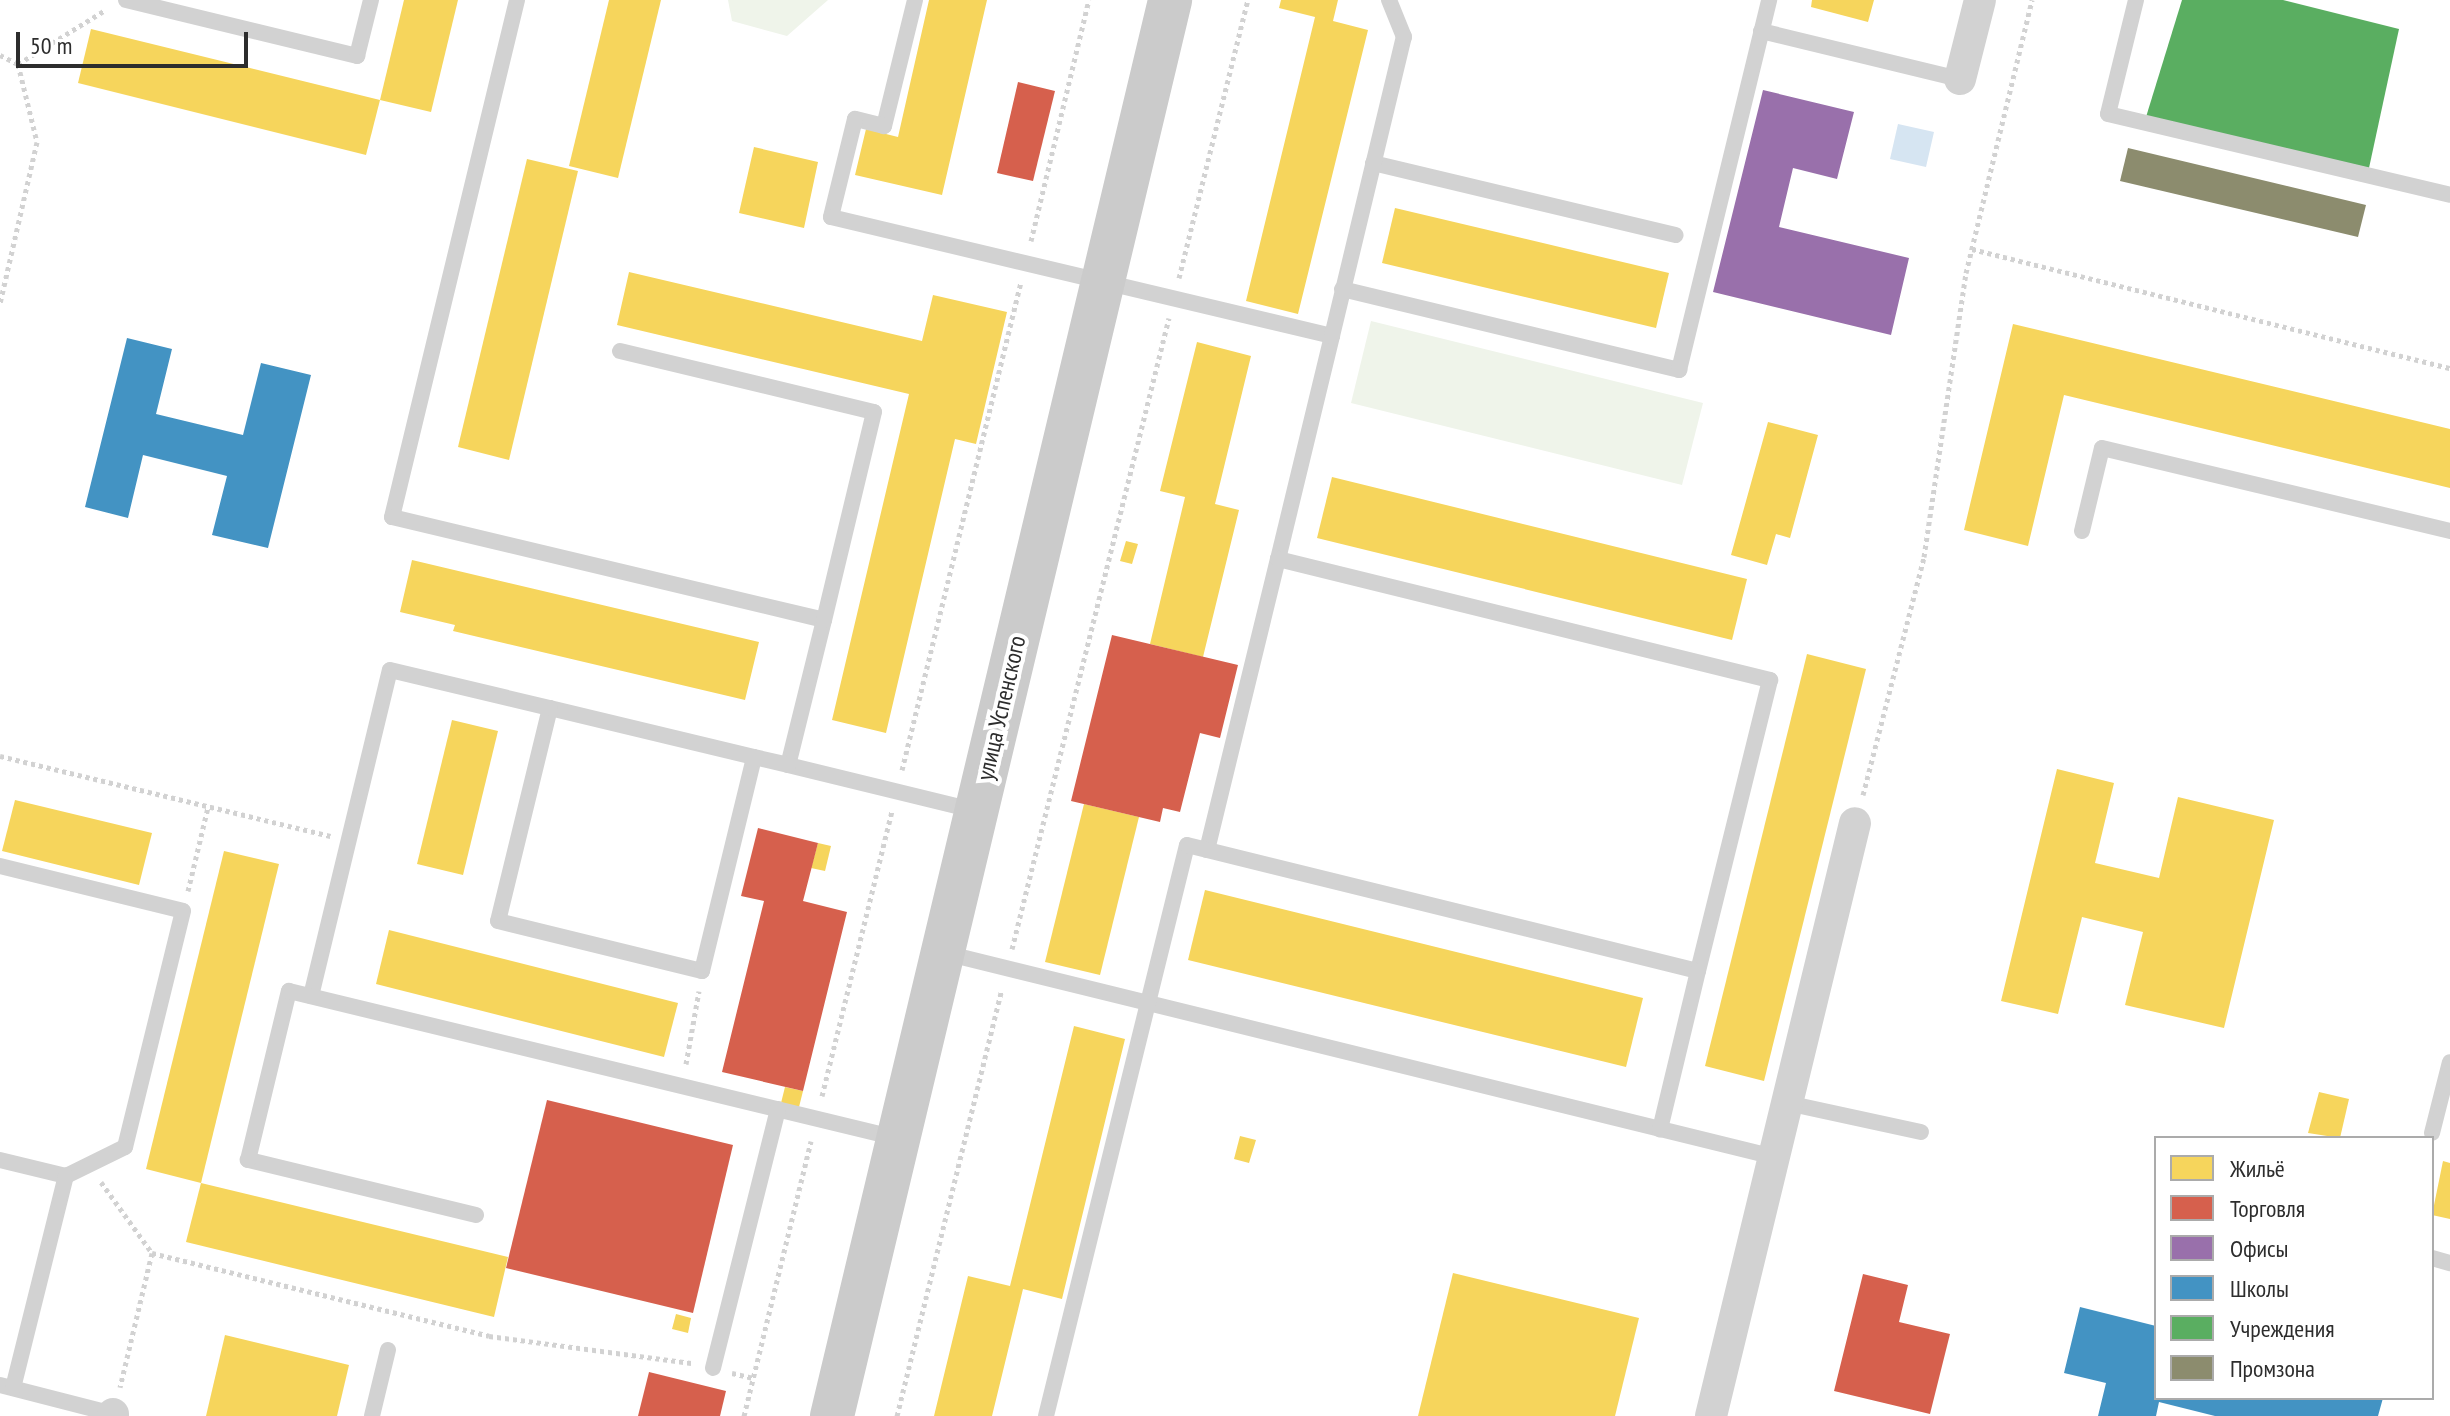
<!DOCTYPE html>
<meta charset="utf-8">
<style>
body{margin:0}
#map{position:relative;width:2450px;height:1416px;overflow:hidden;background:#fff;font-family:"PT Sans Narrow",sans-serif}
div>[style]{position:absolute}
.green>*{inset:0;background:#eff4ea}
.water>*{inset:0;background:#d6e5f2}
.homes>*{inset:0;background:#f6d55c}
.shops>*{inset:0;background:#d6604d}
.offices>*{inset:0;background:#9970ab}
.schools>*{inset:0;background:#4393c3}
.public>*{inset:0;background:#5aae61}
.industry>*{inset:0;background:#8c8c6e}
.path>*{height:5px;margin-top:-2.5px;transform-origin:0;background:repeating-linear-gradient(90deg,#d2d2d2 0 4px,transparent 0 8px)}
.lane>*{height:16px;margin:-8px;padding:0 8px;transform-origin:8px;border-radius:8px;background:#d2d2d2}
.street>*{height:32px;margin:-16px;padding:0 16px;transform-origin:16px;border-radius:16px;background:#d2d2d2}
.secondary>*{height:44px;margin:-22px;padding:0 22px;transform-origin:22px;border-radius:22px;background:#cbcbcb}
span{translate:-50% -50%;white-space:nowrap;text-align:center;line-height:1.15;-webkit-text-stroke:8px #fff;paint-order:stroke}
.street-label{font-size:24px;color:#2d2d2d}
.legend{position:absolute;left:2154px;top:1136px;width:280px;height:264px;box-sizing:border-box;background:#fff;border:2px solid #ababab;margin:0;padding:10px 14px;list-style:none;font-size:24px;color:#2d2d2d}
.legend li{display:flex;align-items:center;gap:16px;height:40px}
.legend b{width:40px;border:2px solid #ababab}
.scale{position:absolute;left:16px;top:32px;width:232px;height:36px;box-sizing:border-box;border:4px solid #2d2d2d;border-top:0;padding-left:10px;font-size:24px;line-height:28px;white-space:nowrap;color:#2d2d2d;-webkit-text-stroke:6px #fff;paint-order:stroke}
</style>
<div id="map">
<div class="green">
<div style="clip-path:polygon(728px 0,828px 0,787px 36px,732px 21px)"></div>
<div style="clip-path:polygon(1371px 321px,1703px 403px,1682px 485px,1351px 403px)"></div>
</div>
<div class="water">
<div style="clip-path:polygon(1898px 124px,1934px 132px,1926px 167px,1890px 159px)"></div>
</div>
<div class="homes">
<div style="clip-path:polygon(404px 0,458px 0,431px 112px,380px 100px)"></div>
<div style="clip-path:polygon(609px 0,661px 0,618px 178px,569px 166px)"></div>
<div style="clip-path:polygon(929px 0,987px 0,942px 195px,855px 175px,866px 129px,898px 137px)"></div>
<div style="clip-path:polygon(1281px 0,1338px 0,1333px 21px,1368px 30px,1298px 314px,1246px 301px,1315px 17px,1279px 8px)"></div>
<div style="clip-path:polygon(1812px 0,1874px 0,1868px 22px,1811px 7px)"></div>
<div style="clip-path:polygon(91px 29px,380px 100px,366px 155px,78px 83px)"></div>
<div style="clip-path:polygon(754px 147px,818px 162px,804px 228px,739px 213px)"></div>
<div style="clip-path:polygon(527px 159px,578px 171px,509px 460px,458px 447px)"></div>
<div style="clip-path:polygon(1395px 208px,1669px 273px,1656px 328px,1382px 263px)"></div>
<div style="clip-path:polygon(629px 272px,922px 341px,933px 295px,1007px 312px,976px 444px,955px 439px,886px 733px,832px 720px,909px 394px,617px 325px)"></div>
<div style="clip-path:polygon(2013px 324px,2450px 429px,2450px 488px,2064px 395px,2028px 546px,1964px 530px)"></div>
<div style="clip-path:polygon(1197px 342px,1251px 356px,1215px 504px,1239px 510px,1203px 657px,1150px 644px,1185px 497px,1160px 491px)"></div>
<div style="clip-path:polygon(1768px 422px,1818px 435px,1790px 538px,1776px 534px,1767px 565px,1731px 555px)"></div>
<div style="clip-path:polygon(1332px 477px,1747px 579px,1732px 640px,1317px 538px)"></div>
<div style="clip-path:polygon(1126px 541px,1138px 544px,1132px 564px,1120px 561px)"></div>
<div style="clip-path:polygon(412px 560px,759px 642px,745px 700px,453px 631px,455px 625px,400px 612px)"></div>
<div style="clip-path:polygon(1807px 654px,1866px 669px,1764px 1081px,1705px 1066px)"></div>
<div style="clip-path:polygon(452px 720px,498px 731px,463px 875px,417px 864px)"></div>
<div style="clip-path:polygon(2057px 769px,2114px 783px,2095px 863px,2159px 878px,2178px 797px,2274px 820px,2224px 1028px,2125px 1005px,2143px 932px,2082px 917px,2058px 1014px,2001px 1001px)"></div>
<div style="clip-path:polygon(15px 800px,152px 833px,139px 885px,2px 851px)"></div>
<div style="clip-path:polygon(1084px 804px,1139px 817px,1100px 975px,1045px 962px)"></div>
<div style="clip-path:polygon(818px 843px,831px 846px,825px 871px,811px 868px)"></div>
<div style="clip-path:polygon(224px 851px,279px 864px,201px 1183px,146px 1169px)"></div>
<div style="clip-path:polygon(1205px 890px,1643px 998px,1626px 1067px,1188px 960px)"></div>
<div style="clip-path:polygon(389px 930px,678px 1003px,664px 1057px,376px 984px)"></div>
<div style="clip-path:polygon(1074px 1026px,1125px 1039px,1062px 1299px,1023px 1289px,992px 1416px,934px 1416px,968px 1276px,1010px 1286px)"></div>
<div style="clip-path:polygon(785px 1087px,803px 1091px,799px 1107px,781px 1103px)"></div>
<div style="clip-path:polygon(2319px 1092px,2349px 1099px,2340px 1138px,2308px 1133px)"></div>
<div style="clip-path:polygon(1240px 1136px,1256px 1140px,1249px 1163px,1234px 1159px)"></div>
<div style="clip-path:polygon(2443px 1161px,2450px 1163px,2450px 1219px,2432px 1215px)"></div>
<div style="clip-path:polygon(201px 1183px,508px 1257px,494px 1317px,186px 1242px)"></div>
<div style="clip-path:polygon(1453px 1273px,1639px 1318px,1615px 1416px,1418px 1416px)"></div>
<div style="clip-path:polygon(676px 1314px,691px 1318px,688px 1333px,672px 1329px)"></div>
<div style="clip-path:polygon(225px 1335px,349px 1365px,337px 1416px,206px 1416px)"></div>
</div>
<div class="shops">
<div style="clip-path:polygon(1018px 82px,1055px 91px,1033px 181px,997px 173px)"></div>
<div style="clip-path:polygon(1112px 635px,1238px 665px,1220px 738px,1200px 733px,1180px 812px,1163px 808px,1160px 822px,1071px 801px)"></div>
<div style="clip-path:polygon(758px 828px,818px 843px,803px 901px,847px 912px,803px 1091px,722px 1072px,764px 901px,741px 896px)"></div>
<div style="clip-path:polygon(547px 1100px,733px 1145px,693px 1313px,506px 1268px)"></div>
<div style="clip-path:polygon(1863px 1274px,1908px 1285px,1899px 1322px,1950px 1334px,1930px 1414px,1834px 1391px)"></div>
<div style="clip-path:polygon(649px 1372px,726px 1391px,720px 1416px,638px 1416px)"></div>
</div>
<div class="offices">
<div style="clip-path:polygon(1763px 90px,1854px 112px,1837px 179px,1793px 168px,1779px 227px,1909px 258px,1891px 335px,1713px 292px)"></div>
</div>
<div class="schools">
<div style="clip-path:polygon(127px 338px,172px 349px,156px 414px,243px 435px,261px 363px,311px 375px,268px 548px,212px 535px,227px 476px,143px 455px,128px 518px,85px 507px)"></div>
<div style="clip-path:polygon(2080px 1307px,2156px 1326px,2156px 1398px,2383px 1398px,2378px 1416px,2215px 1416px,2159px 1402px,2156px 1416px,2098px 1416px,2106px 1383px,2064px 1373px)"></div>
</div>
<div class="public">
<div style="clip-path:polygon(2182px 0,2283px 0,2399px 29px,2369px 168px,2146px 117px)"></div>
</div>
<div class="industry">
<div style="clip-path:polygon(2128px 148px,2366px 205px,2358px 237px,2120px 181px)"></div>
</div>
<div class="path">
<div style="left:0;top:55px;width:20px;rotate:27deg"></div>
<div style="left:18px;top:64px;width:80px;rotate:76.3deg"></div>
<div style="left:37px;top:142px;width:166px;rotate:102.9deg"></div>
<div style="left:18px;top:64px;width:102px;rotate:-31.8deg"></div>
<div style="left:1031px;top:241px;width:248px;rotate:-76.5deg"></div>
<div style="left:1972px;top:249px;width:493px;rotate:14deg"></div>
<div style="left:1179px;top:278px;width:286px;rotate:-76.1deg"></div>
<div style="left:0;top:756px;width:340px;rotate:13.6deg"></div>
<div style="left:902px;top:770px;width:502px;rotate:-76.3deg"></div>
<div style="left:1863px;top:795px;width:246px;rotate:-75.6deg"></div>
<div style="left:1924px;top:557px;width:287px;rotate:-81.6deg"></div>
<div style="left:1966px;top:273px;width:281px;rotate:-76.4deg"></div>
<div style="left:188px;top:891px;width:86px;rotate:-76.6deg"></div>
<div style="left:1012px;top:949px;width:650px;rotate:-76.03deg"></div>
<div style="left:686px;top:1064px;width:74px;rotate:-79.9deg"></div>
<div style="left:822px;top:1096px;width:293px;rotate:-76.2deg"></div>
<div style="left:101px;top:1182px;width:87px;rotate:54.3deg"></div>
<div style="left:152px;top:1253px;width:138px;rotate:103.4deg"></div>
<div style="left:152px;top:1253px;width:347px;rotate:13.8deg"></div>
<div style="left:489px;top:1336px;width:204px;rotate:7.6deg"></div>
<div style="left:732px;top:1373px;width:22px;rotate:13deg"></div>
<div style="left:744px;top:1416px;width:283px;rotate:-76.3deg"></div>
<div style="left:897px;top:1416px;width:439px;rotate:-76.2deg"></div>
</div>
<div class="lane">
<div style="left:126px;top:0;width:238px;rotate:13.6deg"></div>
<div style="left:357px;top:56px;width:58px;rotate:-76deg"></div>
<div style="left:517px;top:0;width:532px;rotate:103.59deg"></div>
<div style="left:392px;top:517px;width:444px;rotate:13.4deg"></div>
<div style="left:824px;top:620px;width:149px;rotate:103.9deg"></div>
<div style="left:788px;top:765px;width:190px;rotate:13.7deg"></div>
<div style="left:915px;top:0;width:130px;rotate:103.8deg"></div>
<div style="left:884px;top:126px;width:30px;rotate:-166deg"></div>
<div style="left:855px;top:119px;width:101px;rotate:103.8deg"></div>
<div style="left:831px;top:217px;width:515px;rotate:13.36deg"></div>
<div style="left:1332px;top:336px;width:229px;rotate:103.6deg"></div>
<div style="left:2136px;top:0;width:117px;rotate:103.8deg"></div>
<div style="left:2108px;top:114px;width:351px;rotate:13.3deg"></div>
<div style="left:1761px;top:31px;width:205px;rotate:13.6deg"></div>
<div style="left:1373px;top:163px;width:311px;rotate:13.4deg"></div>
<div style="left:1342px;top:289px;width:347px;rotate:13.5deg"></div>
<div style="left:1679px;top:370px;width:381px;rotate:-76.3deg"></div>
<div style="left:1332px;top:336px;width:308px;rotate:-76.5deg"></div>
<div style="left:1404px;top:37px;width:40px;rotate:-112deg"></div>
<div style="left:620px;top:351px;width:261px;rotate:13.5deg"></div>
<div style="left:874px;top:412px;width:214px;rotate:103.5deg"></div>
<div style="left:2082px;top:531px;width:85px;rotate:-76.5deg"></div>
<div style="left:2102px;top:448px;width:358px;rotate:13.4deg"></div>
<div style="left:754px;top:757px;width:210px;rotate:-166.5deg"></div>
<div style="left:550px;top:708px;width:219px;rotate:103.7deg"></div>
<div style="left:498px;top:921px;width:210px;rotate:13.8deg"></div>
<div style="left:702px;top:971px;width:220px;rotate:-76.3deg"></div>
<div style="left:754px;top:757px;width:35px;rotate:13deg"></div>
<div style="left:1207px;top:850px;width:300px;rotate:-76.3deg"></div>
<div style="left:1278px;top:559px;width:507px;rotate:13.82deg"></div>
<div style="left:1770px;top:680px;width:300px;rotate:103.9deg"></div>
<div style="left:0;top:866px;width:188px;rotate:13.8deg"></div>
<div style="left:183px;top:911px;width:243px;rotate:103.8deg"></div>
<div style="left:125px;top:1147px;width:66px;rotate:153.8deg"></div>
<div style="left:66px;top:1176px;width:68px;rotate:-166.4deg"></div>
<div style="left:945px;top:953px;width:854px;rotate:13.82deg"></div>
<div style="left:311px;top:996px;width:335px;rotate:-76.4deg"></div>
<div style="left:390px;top:670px;width:164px;rotate:13.4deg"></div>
<div style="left:1787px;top:1103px;width:137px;rotate:12.2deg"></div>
<div style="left:2432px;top:1133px;width:73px;rotate:-75.8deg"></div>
<div style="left:476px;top:1215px;width:235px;rotate:-166.4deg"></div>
<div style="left:248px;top:1160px;width:174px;rotate:-76.4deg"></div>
<div style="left:289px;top:991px;width:625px;rotate:13.61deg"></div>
<div style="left:2432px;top:1258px;width:19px;rotate:16deg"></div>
<div style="left:713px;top:1368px;width:267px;rotate:-75.9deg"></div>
<div style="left:0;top:1385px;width:117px;rotate:14.4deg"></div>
<div style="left:13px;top:1388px;width:219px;rotate:-76deg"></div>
<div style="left:372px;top:1416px;width:68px;rotate:-76.4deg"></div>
<div style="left:1046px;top:1416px;width:588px;rotate:-76.13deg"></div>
<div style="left:1187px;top:845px;width:526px;rotate:13.85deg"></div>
<div style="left:1698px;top:971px;width:163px;rotate:103.5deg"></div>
</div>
<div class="street">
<div style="left:1960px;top:79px;width:81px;rotate:-75.8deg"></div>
<div style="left:113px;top:1416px;width:2px;rotate:-90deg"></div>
<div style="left:1711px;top:1416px;width:610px;rotate:-76.35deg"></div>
</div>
<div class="secondary">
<div style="left:832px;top:1416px;width:1456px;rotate:-76.57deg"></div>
</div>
<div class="street-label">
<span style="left:1001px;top:708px;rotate:-77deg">улица Успенского</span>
</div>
<ul class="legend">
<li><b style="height:22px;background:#f6d55c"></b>Жильё</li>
<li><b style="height:22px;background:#d6604d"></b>Торговля</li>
<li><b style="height:22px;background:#9970ab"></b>Офисы</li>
<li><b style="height:22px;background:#4393c3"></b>Школы</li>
<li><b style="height:22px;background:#5aae61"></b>Учреждения</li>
<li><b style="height:22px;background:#8c8c6e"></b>Промзона</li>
</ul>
<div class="scale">50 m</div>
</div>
